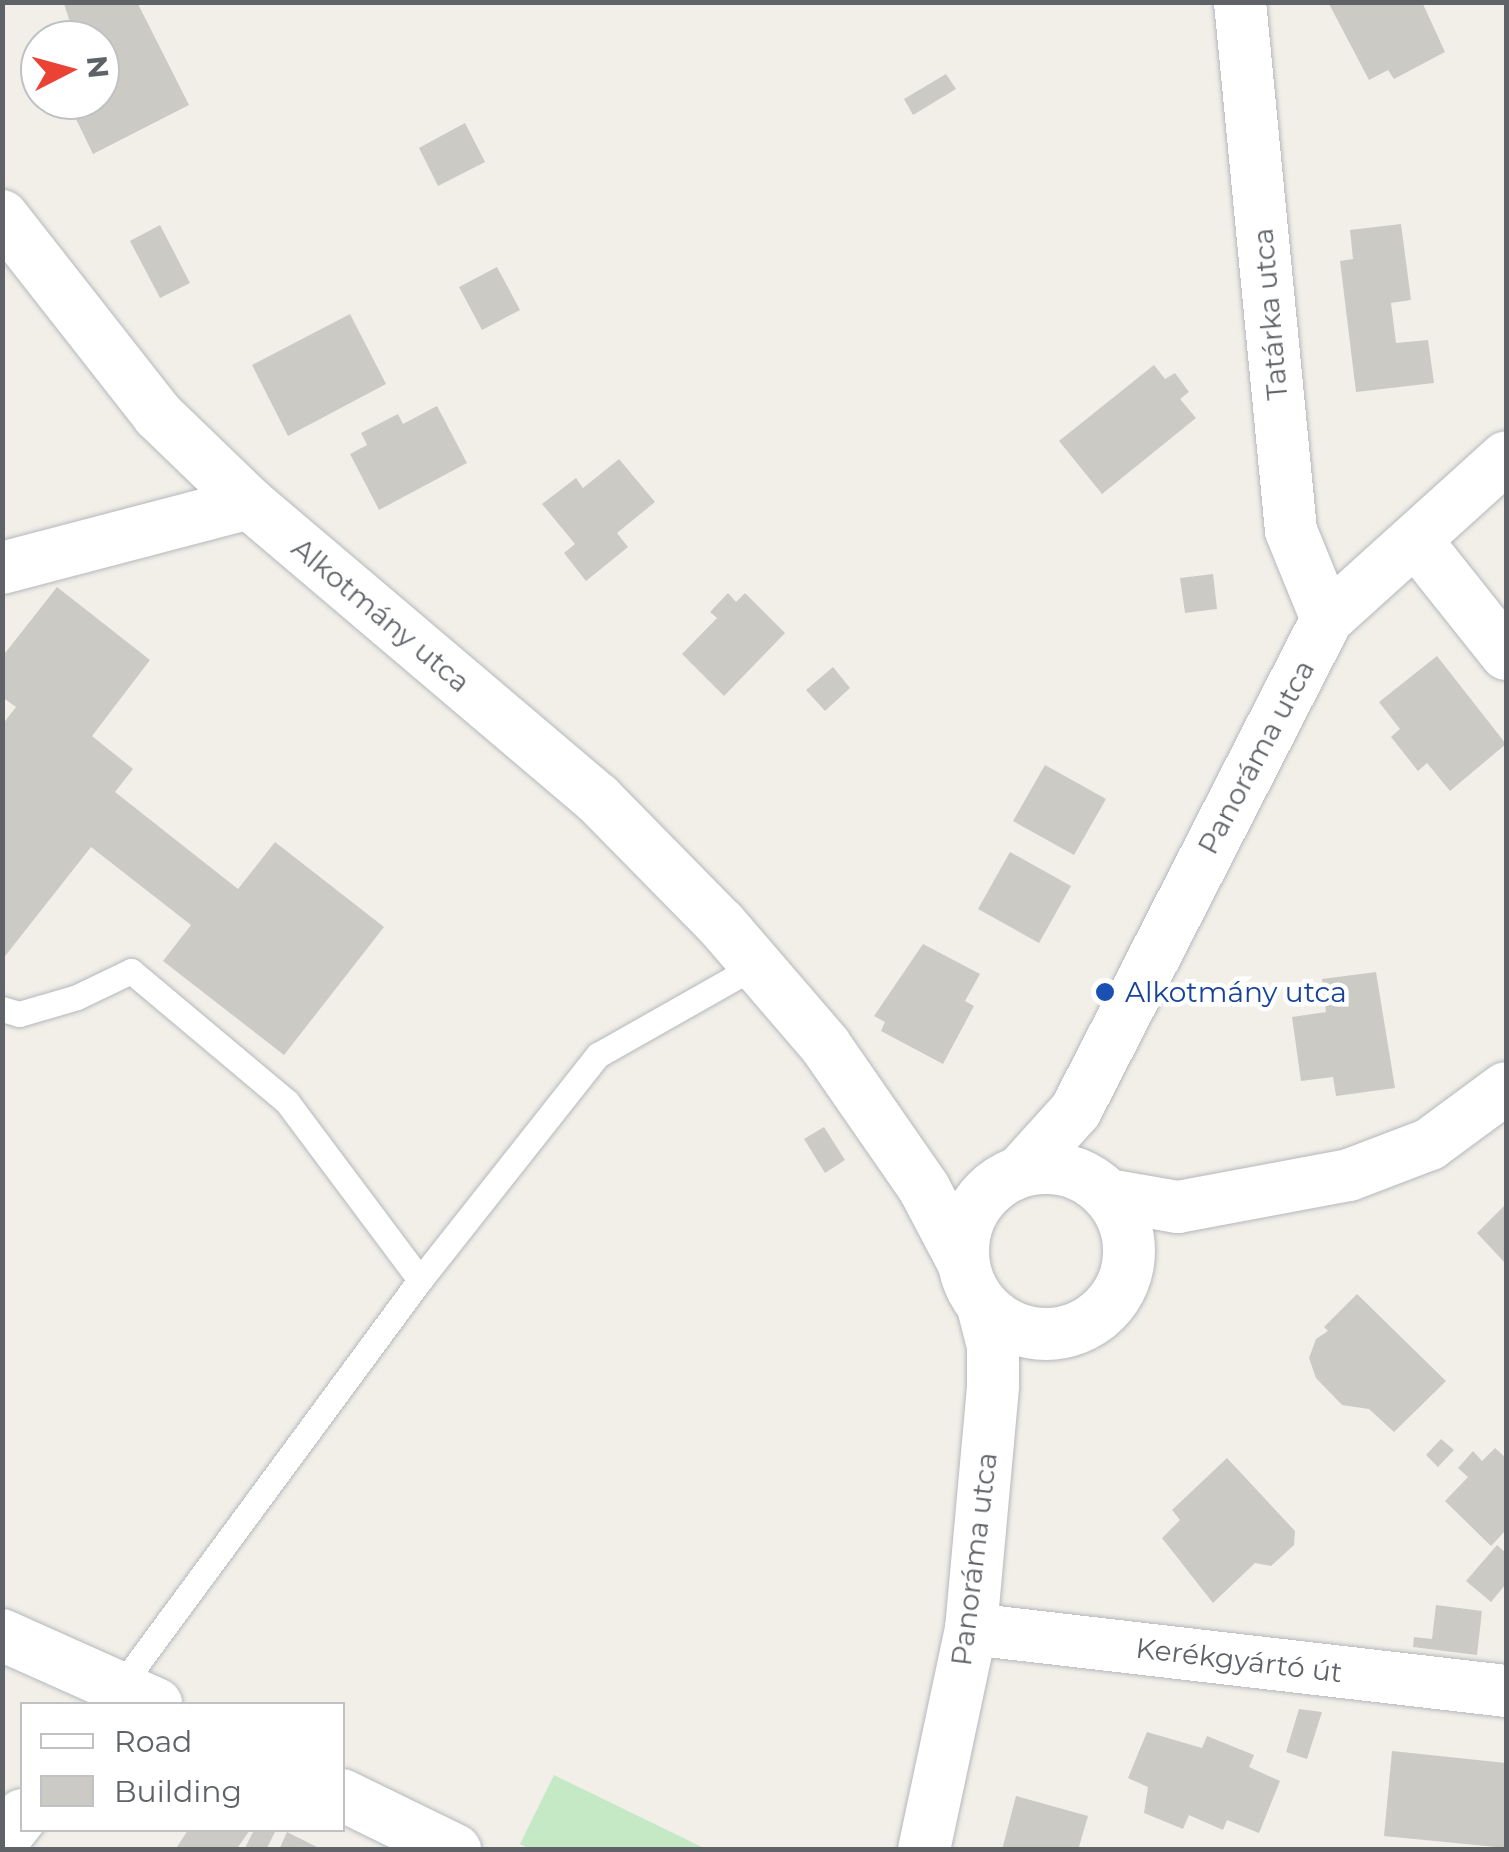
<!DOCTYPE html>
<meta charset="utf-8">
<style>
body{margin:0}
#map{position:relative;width:1509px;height:1852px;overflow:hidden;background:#f1efe8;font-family:Montserrat,sans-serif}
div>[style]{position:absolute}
.green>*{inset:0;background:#c5e8c5}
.building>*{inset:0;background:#cccac5}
.roads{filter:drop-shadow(0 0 2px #b5b8bc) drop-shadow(0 0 2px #b5b8bc)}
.lane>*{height:25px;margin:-12.5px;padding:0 12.5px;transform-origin:12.5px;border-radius:12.5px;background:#fff}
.street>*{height:52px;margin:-26px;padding:0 26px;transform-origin:26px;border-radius:26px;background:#fff}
.street>.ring{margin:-26px;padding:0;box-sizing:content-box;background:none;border:52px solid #fff;border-radius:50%}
.dots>*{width:28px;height:28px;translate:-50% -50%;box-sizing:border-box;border:5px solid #fff;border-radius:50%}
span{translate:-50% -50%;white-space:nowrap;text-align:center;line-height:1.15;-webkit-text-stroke:9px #fff;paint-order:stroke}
.street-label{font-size:28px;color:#5f6368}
.transit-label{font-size:28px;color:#164399}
.left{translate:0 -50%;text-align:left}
.frame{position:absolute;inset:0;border:5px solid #5f6368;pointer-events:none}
.legend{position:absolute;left:20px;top:1702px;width:325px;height:130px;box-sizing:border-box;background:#fff;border:2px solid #bfc1c3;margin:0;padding:12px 18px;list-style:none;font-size:30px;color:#5f6368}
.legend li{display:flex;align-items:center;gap:20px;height:50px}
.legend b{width:50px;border:2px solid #bfc1c3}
.north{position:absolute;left:20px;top:20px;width:100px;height:100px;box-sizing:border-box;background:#fff;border:2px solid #bfc1c3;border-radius:50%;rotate:84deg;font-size:28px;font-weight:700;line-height:40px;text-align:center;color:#5f6368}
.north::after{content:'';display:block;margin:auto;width:35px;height:45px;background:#ea4335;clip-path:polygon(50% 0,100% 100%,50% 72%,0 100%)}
</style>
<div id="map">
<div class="green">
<div style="clip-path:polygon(554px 1775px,706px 1849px,530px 1849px,520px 1844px)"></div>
</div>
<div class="building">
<div style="clip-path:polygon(137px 2px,189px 105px,93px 154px,73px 113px,80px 110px,75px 100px,100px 100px,100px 40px,76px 40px,64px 4px)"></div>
<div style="clip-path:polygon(1328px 2px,1422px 2px,1445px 52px,1394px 79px,1388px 70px,1369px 80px)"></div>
<div style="clip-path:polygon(946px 74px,956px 89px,913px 115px,904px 99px)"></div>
<div style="clip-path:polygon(465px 123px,485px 162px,438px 186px,419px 148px)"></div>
<div style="clip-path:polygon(1401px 224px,1411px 300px,1391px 303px,1396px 343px,1428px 340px,1434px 383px,1356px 392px,1340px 261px,1353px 259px,1350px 230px)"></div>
<div style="clip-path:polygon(160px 225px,190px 283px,160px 298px,130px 241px)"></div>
<div style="clip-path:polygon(497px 267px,520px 310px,482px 330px,459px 287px)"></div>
<div style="clip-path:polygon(350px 314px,386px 384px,288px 436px,252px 365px)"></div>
<div style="clip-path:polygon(1154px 365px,1165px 379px,1175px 373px,1189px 392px,1180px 399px,1196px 418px,1102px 494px,1059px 441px)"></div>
<div style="clip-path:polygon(437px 406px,467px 463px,379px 510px,350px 454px,367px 445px,361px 433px,398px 414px,403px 424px)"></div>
<div style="clip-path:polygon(619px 459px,655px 502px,617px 533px,628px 547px,586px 581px,564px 553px,575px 544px,542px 504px,576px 478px,583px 488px)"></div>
<div style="clip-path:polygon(1213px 574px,1217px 609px,1185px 613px,1180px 578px)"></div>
<div style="clip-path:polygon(57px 587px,150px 660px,92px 736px,133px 769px,115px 792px,238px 889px,275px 842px,384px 927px,284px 1055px,163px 961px,191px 925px,91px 847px,2px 960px,2px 725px,16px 707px,2px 697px,2px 657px)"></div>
<div style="clip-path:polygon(728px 593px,736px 602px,745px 593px,785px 633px,724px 696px,682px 654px,717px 618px,710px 612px)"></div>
<div style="clip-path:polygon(1437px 656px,1506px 744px,1450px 791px,1427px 763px,1418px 771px,1391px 737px,1400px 729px,1379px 702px)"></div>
<div style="clip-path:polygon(833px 667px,850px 688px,825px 711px,806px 690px)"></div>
<div style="clip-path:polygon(1045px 765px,1106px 799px,1074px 855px,1013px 821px)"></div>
<div style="clip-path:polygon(1010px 852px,1071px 886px,1039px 943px,978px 909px)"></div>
<div style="clip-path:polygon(923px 944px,980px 974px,965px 1001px,974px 1006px,943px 1064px,881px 1031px,885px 1022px,874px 1016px)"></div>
<div style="clip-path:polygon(1376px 972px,1395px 1088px,1336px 1096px,1333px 1077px,1301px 1081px,1292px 1017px,1326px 1012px,1322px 979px)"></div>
<div style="clip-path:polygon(824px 1127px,845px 1160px,825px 1173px,804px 1139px)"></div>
<div style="clip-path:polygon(1506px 1204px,1506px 1264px,1477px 1233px)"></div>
<div style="clip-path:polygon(1357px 1294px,1446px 1381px,1394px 1432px,1369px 1409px,1342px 1405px,1316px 1378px,1309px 1358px,1316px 1339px,1328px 1331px,1324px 1327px)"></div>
<div style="clip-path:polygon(1441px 1439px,1454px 1450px,1438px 1467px,1426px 1455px)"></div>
<div style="clip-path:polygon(1495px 1448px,1506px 1458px,1506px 1530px,1491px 1546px,1445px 1501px,1468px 1477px,1458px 1468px,1473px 1451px,1482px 1461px)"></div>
<div style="clip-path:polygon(1227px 1458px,1295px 1531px,1294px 1545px,1271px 1566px,1255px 1563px,1213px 1603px,1162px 1538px,1180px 1520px,1172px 1510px)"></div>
<div style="clip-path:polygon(1497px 1545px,1506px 1553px,1506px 1584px,1491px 1602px,1466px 1581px)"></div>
<div style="clip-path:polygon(1436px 1605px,1482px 1611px,1477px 1655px,1413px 1647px,1414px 1637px,1432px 1639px)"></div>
<div style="clip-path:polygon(1299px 1709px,1322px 1712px,1307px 1759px,1286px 1752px)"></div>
<div style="clip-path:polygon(1147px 1732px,1202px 1748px,1207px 1736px,1254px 1755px,1249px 1767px,1280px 1781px,1259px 1833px,1227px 1820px,1223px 1830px,1189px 1815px,1183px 1829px,1144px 1813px,1148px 1787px,1128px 1778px)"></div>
<div style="clip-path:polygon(1392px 1751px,1506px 1763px,1506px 1848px,1384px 1836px)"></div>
<div style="clip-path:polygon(1016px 1796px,1088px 1816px,1078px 1850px,1002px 1850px)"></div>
<div style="clip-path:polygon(188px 1830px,250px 1830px,236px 1850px,175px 1850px)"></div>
<div style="clip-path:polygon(254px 1830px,276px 1830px,266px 1850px,244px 1850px)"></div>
<div style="clip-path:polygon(287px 1832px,323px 1850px,279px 1850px)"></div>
</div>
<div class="roads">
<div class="lane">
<div style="left:2px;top:1009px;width:18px;rotate:16deg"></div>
<div style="left:19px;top:1014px;width:60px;rotate:-16.3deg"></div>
<div style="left:77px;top:997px;width:60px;rotate:-25.7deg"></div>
<div style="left:131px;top:971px;width:204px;rotate:40deg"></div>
<div style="left:287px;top:1102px;width:222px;rotate:53.2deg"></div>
<div style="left:120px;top:1687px;width:506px;rotate:-53.61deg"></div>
<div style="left:420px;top:1280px;width:287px;rotate:-51.7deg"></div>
<div style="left:598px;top:1055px;width:183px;rotate:-29.5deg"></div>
</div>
<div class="street">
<div style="left:1240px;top:2px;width:531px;rotate:84.49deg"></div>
<div style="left:1291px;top:531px;width:95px;rotate:67.8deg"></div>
<div style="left:2px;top:216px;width:253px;rotate:51.9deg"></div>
<div style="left:158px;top:415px;width:127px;rotate:44deg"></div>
<div style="left:249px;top:503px;width:458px;rotate:40.3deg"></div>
<div style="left:598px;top:799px;width:175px;rotate:45.5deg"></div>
<div style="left:721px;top:924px;width:160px;rotate:49.3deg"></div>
<div style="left:825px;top:1045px;width:174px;rotate:55.3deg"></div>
<div style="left:924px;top:1188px;width:84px;rotate:62.2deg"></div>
<div style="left:1417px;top:542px;width:143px;rotate:51.5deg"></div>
<div style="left:2px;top:568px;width:255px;rotate:-14.7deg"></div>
<div class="ring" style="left:963px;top:1168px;width:114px;height:114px"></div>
<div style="left:1022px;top:1170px;width:81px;rotate:-48deg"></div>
<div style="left:1076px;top:1110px;width:551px;rotate:-62.92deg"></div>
<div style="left:1327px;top:619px;width:241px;rotate:-42.1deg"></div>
<div style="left:1109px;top:1195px;width:70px;rotate:9.9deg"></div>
<div style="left:1178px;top:1207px;width:174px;rotate:-10.6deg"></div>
<div style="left:1349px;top:1175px;width:87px;rotate:-20.9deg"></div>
<div style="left:1430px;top:1144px;width:94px;rotate:-36.4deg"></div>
<div style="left:971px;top:1629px;width:539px;rotate:6.61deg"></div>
<div style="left:2px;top:1635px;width:169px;rotate:24.1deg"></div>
<div style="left:342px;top:1795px;width:126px;rotate:26deg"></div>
<div style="left:2px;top:1841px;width:33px;rotate:-52deg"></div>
<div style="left:924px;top:1850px;width:226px;rotate:-78deg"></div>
<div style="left:971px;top:1629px;width:245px;rotate:-84.8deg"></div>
<div style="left:993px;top:1385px;width:39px;rotate:-90deg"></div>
<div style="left:993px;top:1346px;width:40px;rotate:-104.4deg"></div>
</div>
</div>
<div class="dots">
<div style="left:1105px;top:992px;background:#1a4fb4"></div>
</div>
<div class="street-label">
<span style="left:1270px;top:314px;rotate:-95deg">Tatárka utca</span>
<span style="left:381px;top:615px;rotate:40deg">Alkotmány utca</span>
<span style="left:1256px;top:757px;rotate:-62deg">Panoráma utca</span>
<span style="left:974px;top:1559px;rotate:-83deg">Panoráma utca</span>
<span style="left:1239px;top:1660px;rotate:7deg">Kerékgyártó út</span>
</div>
<div class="transit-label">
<span class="left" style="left:1125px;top:992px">Alkotmány utca</span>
</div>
<div class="frame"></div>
<ul class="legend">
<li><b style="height:12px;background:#fff"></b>Road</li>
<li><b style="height:28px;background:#cccac5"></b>Building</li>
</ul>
<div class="north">N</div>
</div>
